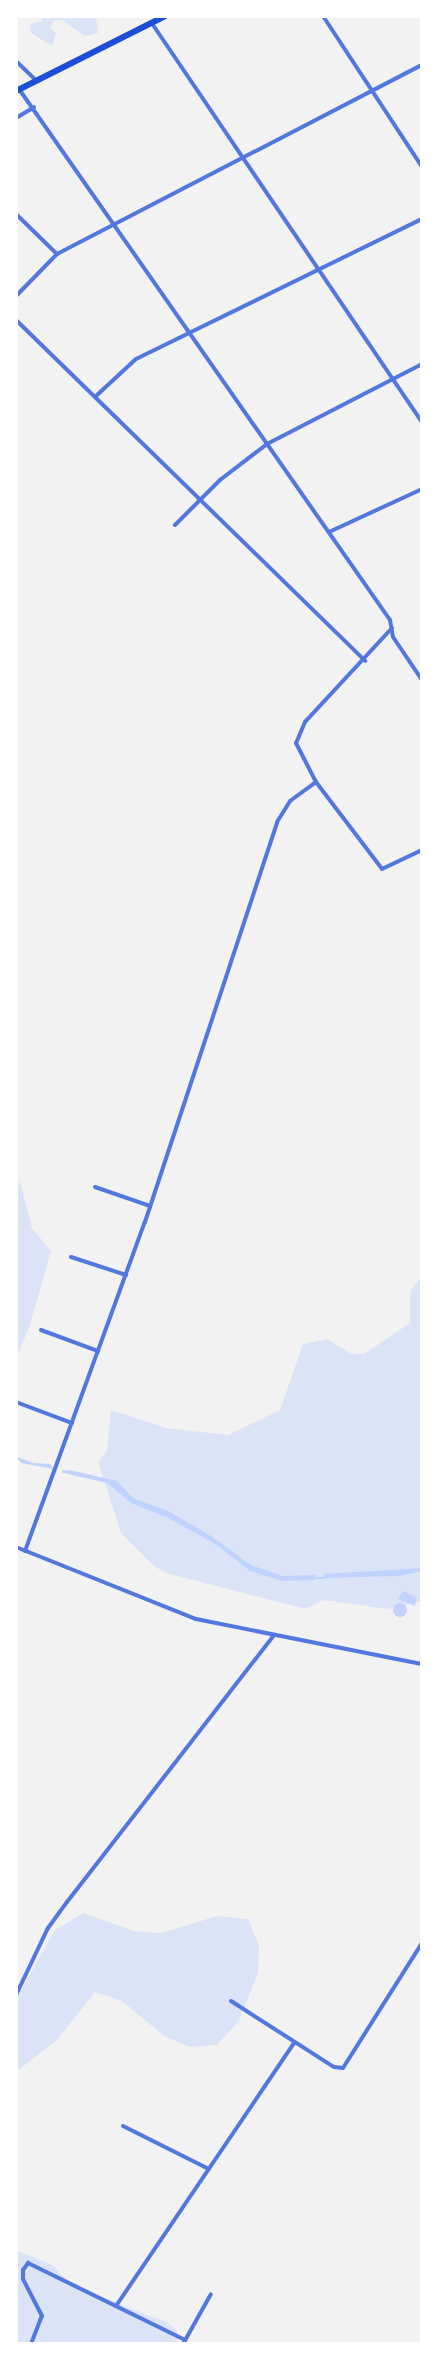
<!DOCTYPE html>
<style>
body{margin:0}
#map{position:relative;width:438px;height:2360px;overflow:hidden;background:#f2f2f2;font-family:"Fira Sans Condensed",sans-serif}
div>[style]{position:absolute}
.green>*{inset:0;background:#dbe4f7}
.water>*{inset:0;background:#bfd3fe}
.round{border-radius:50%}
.stream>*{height:2.5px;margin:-1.25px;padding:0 1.25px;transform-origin:1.25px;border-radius:1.25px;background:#bfd3fe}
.minor>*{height:4px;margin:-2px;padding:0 2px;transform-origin:2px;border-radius:2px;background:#5277de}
.primary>*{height:6px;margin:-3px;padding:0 3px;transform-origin:3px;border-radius:3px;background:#1d4ed8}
span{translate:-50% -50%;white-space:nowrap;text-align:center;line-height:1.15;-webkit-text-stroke:5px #fff;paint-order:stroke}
.frame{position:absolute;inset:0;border:18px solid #fff;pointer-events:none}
</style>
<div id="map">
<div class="green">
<div style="clip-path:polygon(42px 16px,96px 16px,98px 33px,85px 36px,62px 20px,54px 21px,50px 27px,56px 33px,52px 46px,31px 33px,30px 24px,42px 21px)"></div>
<div style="clip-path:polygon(16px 1181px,21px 1184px,32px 1228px,51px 1251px,29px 1328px,16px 1358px)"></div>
<div style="clip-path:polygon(422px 1275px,422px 1601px,388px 1609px,323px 1600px,305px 1609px,166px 1573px,154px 1566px,121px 1533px,98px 1462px,107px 1451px,111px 1410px,166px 1428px,228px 1435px,280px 1410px,303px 1344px,327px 1339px,351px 1354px,364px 1354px,410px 1323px,410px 1291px)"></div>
<div style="clip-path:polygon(83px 1913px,134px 1931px,161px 1933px,217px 1916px,248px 1919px,259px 1945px,258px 1973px,238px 2022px,217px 2045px,190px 2047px,164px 2036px,122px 2001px,95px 1992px,57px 2040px,16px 2072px,16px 1999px,55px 1930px)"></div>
<div style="clip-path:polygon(16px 2250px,52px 2265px,72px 2285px,166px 2322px,177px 2330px,177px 2344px,16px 2344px)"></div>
</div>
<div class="water">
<div style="clip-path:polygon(16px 1456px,33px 1463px,50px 1464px,54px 1469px,21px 1463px)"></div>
<div style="clip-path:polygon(70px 1470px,117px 1481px,133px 1498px,168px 1511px,211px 1536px,251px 1565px,282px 1576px,315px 1575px,315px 1580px,282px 1581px,250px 1571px,214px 1543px,168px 1518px,131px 1503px,107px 1483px,68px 1474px)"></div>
<div style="clip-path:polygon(422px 1568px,422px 1571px,400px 1576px,324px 1578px,324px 1574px)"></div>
<div style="clip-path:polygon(403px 1591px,417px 1598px,415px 1606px,398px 1599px)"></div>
<div class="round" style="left:393px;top:1603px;width:14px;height:14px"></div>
</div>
<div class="stream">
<div style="left:63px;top:1471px;width:8px;rotate:7deg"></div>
<div style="left:314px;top:1578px;width:12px"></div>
</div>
<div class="minor">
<div style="left:323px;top:16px;width:181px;rotate:56.7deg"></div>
<div style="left:151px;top:22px;width:483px;rotate:55.9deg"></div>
<div style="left:16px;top:61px;width:29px;rotate:44deg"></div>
<div style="left:19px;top:89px;width:648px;rotate:55.06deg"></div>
<div style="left:390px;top:620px;width:17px;rotate:80deg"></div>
<div style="left:393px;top:637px;width:52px;rotate:56deg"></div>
<div style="left:16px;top:118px;width:21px;rotate:-31deg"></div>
<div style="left:16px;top:214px;width:57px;rotate:44.3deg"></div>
<div style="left:57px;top:254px;width:411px;rotate:-27.4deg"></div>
<div style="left:16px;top:296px;width:59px;rotate:-45.7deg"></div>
<div style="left:16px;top:320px;width:488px;rotate:44.3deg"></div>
<div style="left:96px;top:396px;width:54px;rotate:-42.8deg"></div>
<div style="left:136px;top:359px;width:318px;rotate:-26.1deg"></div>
<div style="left:175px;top:525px;width:64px;rotate:-45deg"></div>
<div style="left:220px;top:480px;width:59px;rotate:-37.5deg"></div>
<div style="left:267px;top:444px;width:174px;rotate:-27.3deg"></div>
<div style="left:329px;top:532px;width:102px;rotate:-24.8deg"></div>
<div style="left:392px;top:628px;width:128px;rotate:132.8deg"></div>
<div style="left:305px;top:722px;width:23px;rotate:113deg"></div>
<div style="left:296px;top:743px;width:44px;rotate:62.9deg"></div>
<div style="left:316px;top:782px;width:109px;rotate:52.8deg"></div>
<div style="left:382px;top:869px;width:44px;rotate:-25.4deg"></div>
<div style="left:95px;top:1187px;width:58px;rotate:19.1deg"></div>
<div style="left:71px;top:1257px;width:58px;rotate:18.1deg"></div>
<div style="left:41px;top:1330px;width:61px;rotate:20.2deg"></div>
<div style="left:16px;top:1402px;width:60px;rotate:20.6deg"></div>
<div style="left:16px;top:1547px;width:194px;rotate:21.8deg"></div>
<div style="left:196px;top:1619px;width:230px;rotate:11.3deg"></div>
<div style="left:25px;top:1551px;width:350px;rotate:-70deg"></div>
<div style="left:145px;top:1222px;width:421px;rotate:-71.7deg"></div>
<div style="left:277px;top:822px;width:25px;rotate:-58deg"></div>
<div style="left:290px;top:801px;width:32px;rotate:-36deg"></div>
<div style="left:16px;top:1995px;width:74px;rotate:-64.5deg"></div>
<div style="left:48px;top:1928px;width:32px;rotate:-54deg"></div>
<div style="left:67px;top:1902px;width:336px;rotate:-52.2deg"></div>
<div style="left:231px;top:2001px;width:122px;rotate:32.7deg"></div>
<div style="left:334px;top:2067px;width:9px;rotate:6deg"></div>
<div style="left:343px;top:2068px;width:148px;rotate:-57.7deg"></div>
<div style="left:123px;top:2126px;width:96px;rotate:26.6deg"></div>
<div style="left:116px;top:2306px;width:318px;rotate:-55.9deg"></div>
<div style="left:31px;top:2344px;width:30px;rotate:-69deg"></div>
<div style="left:42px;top:2316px;width:42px;rotate:-117.2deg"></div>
<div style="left:23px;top:2279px;width:9px;rotate:-90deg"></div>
<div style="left:23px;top:2270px;width:9px;rotate:-54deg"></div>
<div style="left:28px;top:2263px;width:175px;rotate:26.1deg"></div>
<div style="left:183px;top:2344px;width:57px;rotate:-60.8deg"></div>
</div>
<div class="primary">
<div style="left:16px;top:91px;width:167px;rotate:-26.7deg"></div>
</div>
<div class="frame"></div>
</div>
